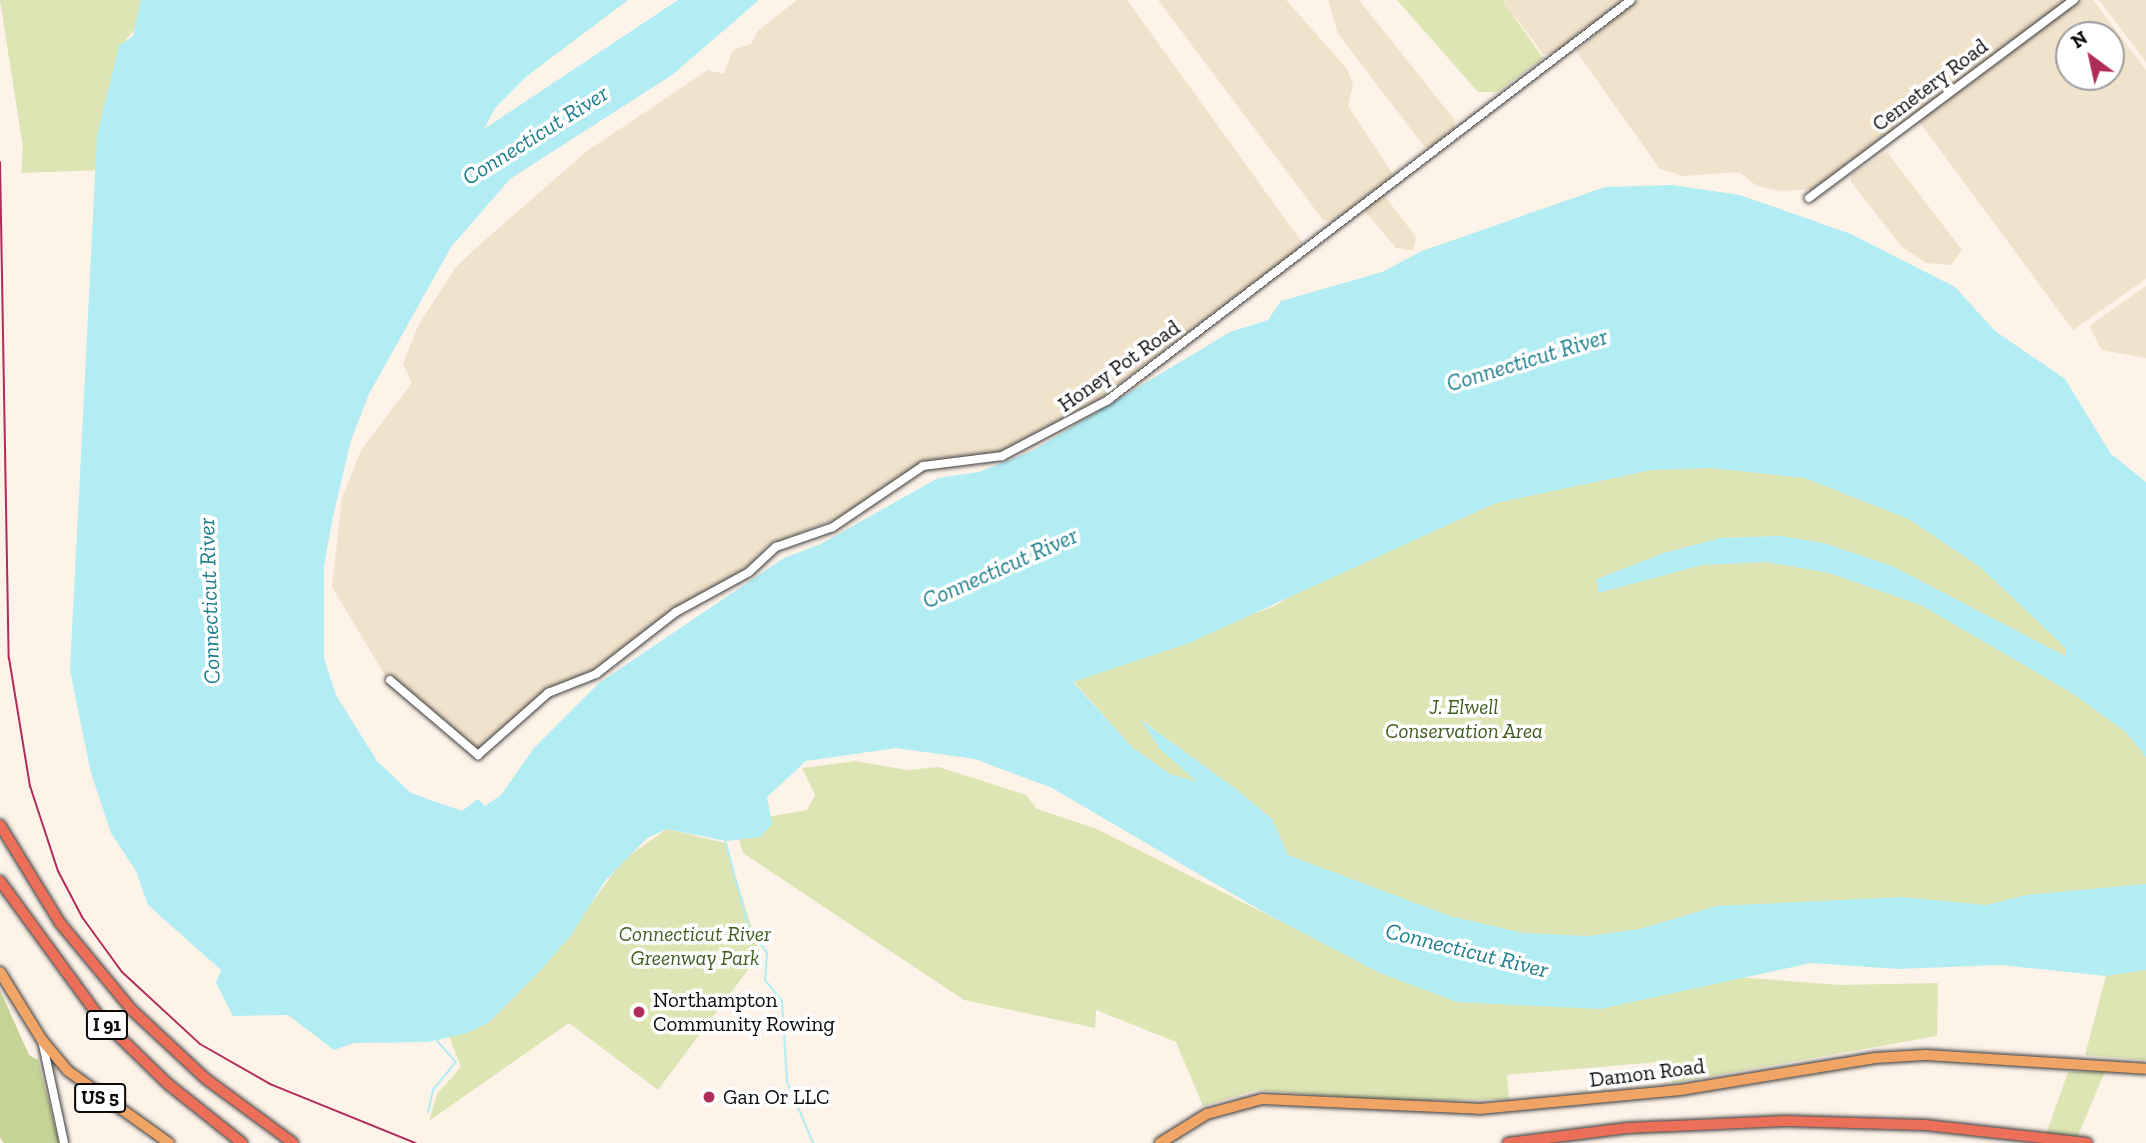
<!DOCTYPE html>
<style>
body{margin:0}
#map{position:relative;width:2146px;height:1143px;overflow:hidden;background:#fef3e9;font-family:"Zilla Slab",serif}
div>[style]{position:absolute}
.farmland>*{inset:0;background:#f1e2cb}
.green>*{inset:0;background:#dde5b5}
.forest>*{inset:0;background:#c5d496}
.water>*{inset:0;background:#b1edf2}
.stream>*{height:2px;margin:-1px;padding:0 1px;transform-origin:1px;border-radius:1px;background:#b1edf2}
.roads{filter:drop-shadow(0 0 2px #3d3d3d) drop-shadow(0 0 2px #3d3d3d)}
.minor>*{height:8px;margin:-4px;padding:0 4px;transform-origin:4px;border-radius:4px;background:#fff}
.major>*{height:10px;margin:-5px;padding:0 5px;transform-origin:5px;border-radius:5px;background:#f0a466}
.highway>*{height:10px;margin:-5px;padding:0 5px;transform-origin:5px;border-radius:5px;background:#eb6f59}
.rail>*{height:2px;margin:-1px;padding:0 1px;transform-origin:1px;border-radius:1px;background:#b02c5b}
.dots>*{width:19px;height:19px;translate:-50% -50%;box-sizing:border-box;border:4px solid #fff;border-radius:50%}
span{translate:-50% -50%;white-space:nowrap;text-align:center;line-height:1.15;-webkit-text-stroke:7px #fff;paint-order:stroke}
.shield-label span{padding:2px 5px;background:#fff;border:2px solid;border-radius:5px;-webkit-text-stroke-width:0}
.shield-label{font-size:19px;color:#0a0a0a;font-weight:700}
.street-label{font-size:21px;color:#0a0a0a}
.park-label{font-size:21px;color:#3f5d20;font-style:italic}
.poi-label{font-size:21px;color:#0a0a0a}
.left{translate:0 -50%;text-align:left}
.water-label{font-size:23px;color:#1c7e8c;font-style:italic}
.north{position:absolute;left:2055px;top:21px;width:70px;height:70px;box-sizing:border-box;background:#fff;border:2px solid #9d9d9d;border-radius:50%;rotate:327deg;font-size:19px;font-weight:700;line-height:28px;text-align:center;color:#0a0a0a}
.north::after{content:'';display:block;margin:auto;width:24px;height:32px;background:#b02c5b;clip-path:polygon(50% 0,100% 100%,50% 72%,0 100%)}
</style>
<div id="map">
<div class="farmland">
<div style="clip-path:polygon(1127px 0,1304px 245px,1086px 409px,1002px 452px,924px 463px,846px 515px,770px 544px,745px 570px,676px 609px,596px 670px,543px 692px,479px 748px,386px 677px,332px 587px,342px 498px,361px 450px,412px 383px,403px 364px,418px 326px,455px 268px,476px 248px,587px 151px,708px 70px,724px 74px,733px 50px,751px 44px,758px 31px,797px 0)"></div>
<div style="clip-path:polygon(1158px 0,1286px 0,1347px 69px,1353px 85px,1348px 106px,1394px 176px,1333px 221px,1323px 220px)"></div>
<div style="clip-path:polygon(1328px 0,1359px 0,1454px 119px,1455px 128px,1429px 149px,1424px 146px,1338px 34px)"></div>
<div style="clip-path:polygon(1502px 0,1624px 0,1555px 53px,1543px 54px)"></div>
<div style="clip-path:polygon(1637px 0,2069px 0,1828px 181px,1814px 189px,1781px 191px,1757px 186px,1739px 172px,1683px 176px,1660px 169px,1576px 51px)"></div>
<div style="clip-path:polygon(evenodd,2078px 0,2093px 0,2146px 70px,2146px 279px,2073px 330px,1918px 120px,2078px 0,2069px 35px,2111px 35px,2111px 77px,2069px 77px,2069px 35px)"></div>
<div style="clip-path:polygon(2099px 0,2146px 0,2146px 62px)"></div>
<div style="clip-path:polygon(1887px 152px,1962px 250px,1951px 265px,1926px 263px,1902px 247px,1851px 182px,1851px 175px)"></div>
<div style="clip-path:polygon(1383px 194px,1416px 237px,1413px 251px,1396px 248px,1363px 209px)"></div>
<div style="clip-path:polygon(2146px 286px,2146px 358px,2102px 350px,2089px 326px)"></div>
</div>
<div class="green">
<div style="clip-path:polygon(0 0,158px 0,125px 41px,102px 170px,21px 173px,23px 148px)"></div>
<div style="clip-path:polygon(1397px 0,1502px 0,1543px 58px,1497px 92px,1478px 92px)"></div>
<div style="clip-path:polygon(1711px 468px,1805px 478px,1909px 519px,1980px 567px,2066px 648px,2065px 657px,1892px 566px,1824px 543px,1780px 536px,1721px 538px,1664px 553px,1597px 579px,1598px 593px,1702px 565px,1766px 562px,1829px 573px,1921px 605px,2072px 693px,2126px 732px,2146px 757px,2146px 884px,2027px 895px,1986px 905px,1717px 906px,1640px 929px,1588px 936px,1523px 933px,1450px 916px,1288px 855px,1272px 819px,1236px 789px,1143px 721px,1160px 749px,1199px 783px,1170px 774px,1133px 748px,1073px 681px,1275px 606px,1313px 582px,1496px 503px,1652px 470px)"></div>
<div style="clip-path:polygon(856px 761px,907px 770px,939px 767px,1026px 795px,1037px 809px,1097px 829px,1322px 942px,1524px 1002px,1569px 1002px,1738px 977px,1840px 985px,1938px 983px,1937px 1036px,1672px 1083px,1669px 1061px,1507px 1075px,1509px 1099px,1398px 1101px,1256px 1090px,1203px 1106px,1176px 1042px,1096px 1010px,1095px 1028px,964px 1000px,743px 853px,734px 823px,807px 810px,815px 795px,802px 768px)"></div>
<div style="clip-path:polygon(667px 829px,725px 843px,760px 954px,658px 1090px,569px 1023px,429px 1121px,437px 1094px,461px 1067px,449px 1036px,494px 1017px,551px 958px,623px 860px)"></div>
<div style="clip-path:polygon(2146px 970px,2146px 1060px,2085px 1055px,2106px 976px)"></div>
<div style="clip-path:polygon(2105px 1071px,2075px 1143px,2043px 1143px,2068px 1072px)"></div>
</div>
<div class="forest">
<div style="clip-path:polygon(0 990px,29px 1055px,38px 1060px,59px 1143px,4px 1143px,0 1138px)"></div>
</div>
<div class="water">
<div style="clip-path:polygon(141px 0,628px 0,527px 76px,495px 108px,484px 129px,678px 0,759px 0,672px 75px,510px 179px,451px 247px,369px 394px,351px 440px,332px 521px,324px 566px,324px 658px,336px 695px,377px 761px,411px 793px,462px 811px,478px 799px,485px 806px,501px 795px,534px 748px,599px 683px,784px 558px,821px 544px,938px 478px,979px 472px,1032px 451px,1230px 332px,1268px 320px,1281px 301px,1382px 272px,1422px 251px,1605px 187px,1672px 185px,1740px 195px,1851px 234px,1955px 287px,1995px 331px,2065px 379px,2111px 454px,2146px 482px,2146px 757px,2126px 732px,2072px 693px,1921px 605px,1829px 573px,1766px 562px,1702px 565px,1598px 593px,1597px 579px,1664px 553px,1721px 538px,1780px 536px,1824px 543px,1892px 566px,2065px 656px,2066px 648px,1980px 567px,1909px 519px,1805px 478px,1711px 468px,1652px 470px,1496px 503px,1189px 643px,1073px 682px,1133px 748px,1170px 774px,1197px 782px,1160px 749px,1141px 720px,1236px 789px,1272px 819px,1288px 855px,1450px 916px,1523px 933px,1588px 936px,1640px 929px,1717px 906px,1903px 897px,1986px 905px,2027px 895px,2146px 884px,2146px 970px,2106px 976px,2000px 965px,1898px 969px,1811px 963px,1600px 1009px,1457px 1002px,1380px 973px,1267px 914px,1052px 788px,975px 759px,896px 748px,806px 761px,767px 797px,772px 824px,760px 837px,726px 841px,667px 829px,647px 838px,605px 881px,571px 935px,538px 973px,488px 1023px,467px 1033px,428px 1042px,354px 1043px,334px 1050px,288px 1015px,233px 1016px,216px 983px,221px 970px,148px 905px,136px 871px,111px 833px,91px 773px,70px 671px,97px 136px,119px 46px,133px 36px)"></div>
</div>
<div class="stream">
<div style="left:725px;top:840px;width:92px;rotate:74.9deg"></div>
<div style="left:749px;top:929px;width:30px;rotate:53deg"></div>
<div style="left:767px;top:953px;width:27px;rotate:94deg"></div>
<div style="left:765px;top:980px;width:27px;rotate:51deg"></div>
<div style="left:782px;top:1001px;width:80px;rotate:86.4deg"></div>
<div style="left:787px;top:1081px;width:67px;rotate:67.2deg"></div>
<div style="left:428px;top:1112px;width:23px;rotate:-77deg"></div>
<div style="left:433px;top:1090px;width:36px;rotate:-51deg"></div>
<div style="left:456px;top:1062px;width:30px;rotate:-132deg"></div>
</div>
<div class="roads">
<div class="minor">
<div style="left:1809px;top:198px;width:331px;rotate:-36.8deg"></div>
<div style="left:390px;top:680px;width:116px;rotate:40.4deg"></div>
<div style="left:478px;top:755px;width:94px;rotate:-41.5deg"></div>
<div style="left:548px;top:693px;width:52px;rotate:-21.6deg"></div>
<div style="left:596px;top:674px;width:101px;rotate:-37.8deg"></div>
<div style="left:676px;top:612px;width:83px;rotate:-28.7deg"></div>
<div style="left:749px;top:572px;width:37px;rotate:-43deg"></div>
<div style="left:776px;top:547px;width:60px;rotate:-19.3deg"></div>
<div style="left:833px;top:527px;width:109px;rotate:-34.1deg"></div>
<div style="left:923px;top:466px;width:80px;rotate:-7.2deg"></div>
<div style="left:1002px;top:456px;width:120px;rotate:-27.8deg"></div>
<div style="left:1108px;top:400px;width:658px;rotate:-37.41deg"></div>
<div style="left:42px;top:1040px;width:105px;rotate:77.9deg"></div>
</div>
<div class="major">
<div style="left:0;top:972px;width:80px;rotate:58.3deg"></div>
<div style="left:42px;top:1040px;width:40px;rotate:50deg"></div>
<div style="left:68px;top:1071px;width:124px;rotate:35.5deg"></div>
<div style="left:1160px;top:1143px;width:55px;rotate:-31.7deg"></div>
<div style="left:1207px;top:1114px;width:57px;rotate:-15.3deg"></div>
<div style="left:1262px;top:1099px;width:217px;rotate:2.6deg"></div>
<div style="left:1479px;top:1109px;width:202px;rotate:-5.4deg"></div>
<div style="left:1680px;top:1090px;width:198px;rotate:-9.3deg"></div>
<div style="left:1875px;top:1058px;width:51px;rotate:-3.4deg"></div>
<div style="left:1926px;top:1055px;width:220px;rotate:3.6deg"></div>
</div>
<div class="highway">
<div style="left:0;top:825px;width:115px;rotate:58.5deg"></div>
<div style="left:60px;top:923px;width:113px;rotate:50.4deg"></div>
<div style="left:132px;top:1010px;width:101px;rotate:43deg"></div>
<div style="left:206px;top:1079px;width:108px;rotate:36.3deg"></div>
<div style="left:0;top:881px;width:168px;rotate:53.9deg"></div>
<div style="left:99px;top:1017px;width:96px;rotate:44.2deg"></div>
<div style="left:168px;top:1084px;width:95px;rotate:38.6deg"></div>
<div style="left:1508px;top:1143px;width:120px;rotate:-7.2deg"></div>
<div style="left:1627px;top:1128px;width:158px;rotate:-2.5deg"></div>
<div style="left:1785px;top:1121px;width:140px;rotate:1.6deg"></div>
<div style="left:1925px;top:1125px;width:163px;rotate:6.3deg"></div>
</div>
</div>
<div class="rail">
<div style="left:0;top:162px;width:496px;rotate:89deg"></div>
<div style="left:9px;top:658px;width:130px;rotate:80.7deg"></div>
<div style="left:30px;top:786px;width:89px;rotate:71.8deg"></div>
<div style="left:58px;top:871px;width:52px;rotate:62.4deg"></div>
<div style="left:82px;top:917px;width:68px;rotate:54deg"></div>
<div style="left:122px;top:972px;width:106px;rotate:42.7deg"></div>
<div style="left:200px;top:1044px;width:81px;rotate:29.7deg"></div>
<div style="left:270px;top:1084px;width:157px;rotate:22.1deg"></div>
</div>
<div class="dots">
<div style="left:639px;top:1012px;background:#b02c5b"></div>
<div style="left:709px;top:1097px;background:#b02c5b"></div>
</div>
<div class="shield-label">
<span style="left:107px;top:1025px">I 91</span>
<span style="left:100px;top:1098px">US 5</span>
</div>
<div class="street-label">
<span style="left:1930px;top:85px;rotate:-37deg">Cemetery Road</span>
<span style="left:1119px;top:366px;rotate:-35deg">Honey Pot Road</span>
<span style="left:1647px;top:1073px;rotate:-7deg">Damon Road</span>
</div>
<div class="park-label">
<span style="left:1464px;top:719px">J. Elwell<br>Conservation Area</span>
<span style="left:695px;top:946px">Connecticut River<br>Greenway Park</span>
</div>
<div class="poi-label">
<span class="left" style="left:653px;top:1012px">Northampton<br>Community Rowing</span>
<span class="left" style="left:723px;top:1097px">Gan Or LLC</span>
</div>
<div class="water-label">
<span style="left:535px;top:135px;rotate:-32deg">Connecticut River</span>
<span style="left:1527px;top:360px;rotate:-17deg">Connecticut River</span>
<span style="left:1000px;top:568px;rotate:-24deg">Connecticut River</span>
<span style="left:209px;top:601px;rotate:-92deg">Connecticut River</span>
<span style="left:1467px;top:950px;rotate:14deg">Connecticut River</span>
</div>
<div class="north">N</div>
</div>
